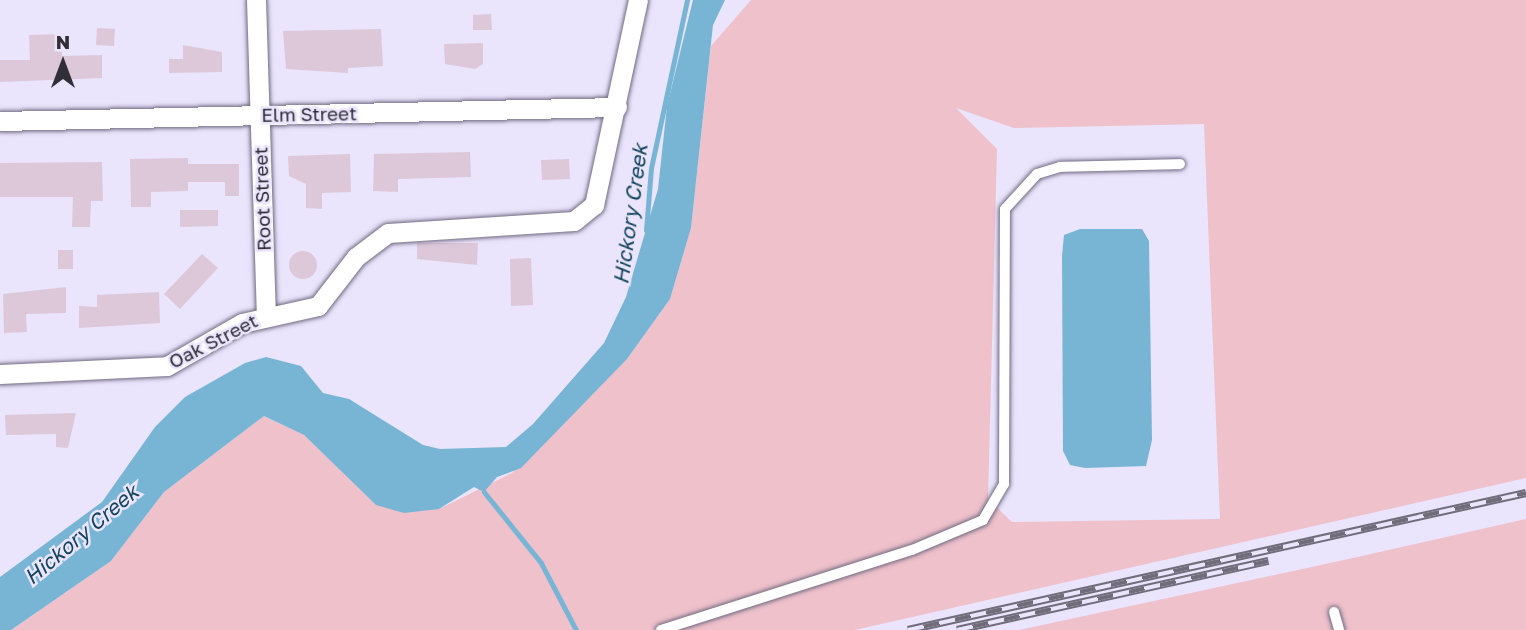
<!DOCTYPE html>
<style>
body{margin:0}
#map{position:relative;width:1526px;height:630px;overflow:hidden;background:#eae4fc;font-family:"Golos Text",sans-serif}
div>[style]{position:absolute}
.green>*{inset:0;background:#eec1cb}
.water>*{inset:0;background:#78b5d5}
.stream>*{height:5px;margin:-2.5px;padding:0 2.5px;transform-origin:2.5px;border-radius:2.5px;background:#78b5d5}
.building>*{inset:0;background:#ddc8da}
.round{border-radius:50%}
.roads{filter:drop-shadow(0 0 2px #706a80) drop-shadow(0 0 2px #706a80)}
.lane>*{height:10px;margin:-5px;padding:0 5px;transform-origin:5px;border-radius:5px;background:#fff}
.street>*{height:19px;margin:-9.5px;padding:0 9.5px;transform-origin:9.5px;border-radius:9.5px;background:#fff}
.rail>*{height:8px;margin-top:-4px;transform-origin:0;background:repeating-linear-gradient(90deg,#eae4fc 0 16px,#706c7a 0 32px);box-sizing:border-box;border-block:2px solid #706c7a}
span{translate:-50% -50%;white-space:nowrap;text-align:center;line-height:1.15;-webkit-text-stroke:5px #eae4fc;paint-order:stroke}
.street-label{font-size:19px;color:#302e37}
.water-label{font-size:21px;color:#12455b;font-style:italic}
.north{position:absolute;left:28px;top:28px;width:70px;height:70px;-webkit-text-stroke:5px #eae4fc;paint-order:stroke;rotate:0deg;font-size:19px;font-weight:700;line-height:28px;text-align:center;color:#302e37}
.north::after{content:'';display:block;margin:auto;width:24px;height:32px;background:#302e37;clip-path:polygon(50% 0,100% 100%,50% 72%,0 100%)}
</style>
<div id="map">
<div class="green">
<div style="clip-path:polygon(evenodd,751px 0,1526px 0,1526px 478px,855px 630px,11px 630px,111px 561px,164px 492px,264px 416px,304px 435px,376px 505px,439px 509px,512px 473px,627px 359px,670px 299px,691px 228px,711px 46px,751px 0,956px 108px,1014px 128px,1204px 124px,1220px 519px,1012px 522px,988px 499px,997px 149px,956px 108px)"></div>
<div style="clip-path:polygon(1526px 519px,1526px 630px,1019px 630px,1353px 558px)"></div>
</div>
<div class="water">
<div style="clip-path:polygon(693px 0,725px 0,713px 25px,691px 228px,670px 299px,627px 359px,521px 468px,497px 477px,484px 492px,474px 487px,439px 509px,404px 513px,376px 505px,304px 435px,264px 416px,164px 492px,111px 561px,11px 630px,0 630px,0 577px,102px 502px,155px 427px,185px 397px,245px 363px,266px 357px,301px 366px,323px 393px,349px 399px,423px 445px,440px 449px,506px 447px,533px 424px,604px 343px,626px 297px,658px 189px,667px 106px)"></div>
<div style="clip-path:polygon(1080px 229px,1142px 229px,1149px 241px,1152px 440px,1146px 466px,1085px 468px,1070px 465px,1063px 451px,1062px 256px,1064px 235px)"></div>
</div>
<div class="stream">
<div style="left:646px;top:230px;width:62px;rotate:-85.4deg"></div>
<div style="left:651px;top:168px;width:172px;rotate:-77.9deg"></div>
<div style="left:484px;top:492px;width:91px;rotate:51.2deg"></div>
<div style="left:541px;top:563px;width:76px;rotate:62.4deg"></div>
</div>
<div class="building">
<div style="clip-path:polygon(491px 14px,492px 30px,473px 30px,473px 15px)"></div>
<div style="clip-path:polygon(97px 28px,115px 29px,114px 46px,96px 45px)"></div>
<div style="clip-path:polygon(381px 29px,383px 66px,348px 68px,348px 73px,286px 69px,283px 31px)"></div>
<div style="clip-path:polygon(61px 34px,62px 56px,102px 55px,102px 78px,0 82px,0 60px,30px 60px,29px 35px)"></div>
<div style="clip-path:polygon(483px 43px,483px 64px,475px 69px,445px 64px,444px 44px)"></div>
<div style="clip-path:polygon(183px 45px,222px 52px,222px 72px,169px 73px,169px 59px,183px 59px)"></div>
<div style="clip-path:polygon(470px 152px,471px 177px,398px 179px,398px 192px,373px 191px,374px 154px)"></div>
<div style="clip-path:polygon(350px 154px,351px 192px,322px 193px,322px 209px,306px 208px,306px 184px,289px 176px,288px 156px)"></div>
<div style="clip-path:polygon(188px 158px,188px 164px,239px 164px,239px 196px,225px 196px,225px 182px,188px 182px,188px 191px,151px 192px,151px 207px,131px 207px,130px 159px)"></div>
<div style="clip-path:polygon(569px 159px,570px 179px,542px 180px,541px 160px)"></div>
<div style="clip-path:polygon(102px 162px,103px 201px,91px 201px,90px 227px,72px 227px,73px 197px,0 197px,0 163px)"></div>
<div style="clip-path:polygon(180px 210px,218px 210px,218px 226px,180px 227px)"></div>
<div style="clip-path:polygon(417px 243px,478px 243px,477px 265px,417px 259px)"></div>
<div style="clip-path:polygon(58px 250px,73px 250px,73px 269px,58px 269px)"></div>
<div class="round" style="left:289px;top:251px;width:28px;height:28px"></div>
<div style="clip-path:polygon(202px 254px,218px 268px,180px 309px,164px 294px)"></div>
<div style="clip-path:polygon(531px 258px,533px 305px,511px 306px,510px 259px)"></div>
<div style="clip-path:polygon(66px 287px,66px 313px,26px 314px,27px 332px,4px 333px,3px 294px)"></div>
<div style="clip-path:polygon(159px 292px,160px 323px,79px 328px,79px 306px,97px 307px,97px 295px)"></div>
<div style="clip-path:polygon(76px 413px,68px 448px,56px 447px,56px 434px,6px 435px,5px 415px)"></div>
</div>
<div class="roads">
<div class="lane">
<div style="left:1334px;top:612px;width:19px;rotate:74deg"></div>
<div style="left:661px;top:630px;width:263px;rotate:-17.7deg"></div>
<div style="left:912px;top:550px;width:77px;rotate:-22.9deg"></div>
<div style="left:983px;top:520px;width:42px;rotate:-59.7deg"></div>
<div style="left:1004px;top:484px;width:275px;rotate:-89.8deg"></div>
<div style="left:1005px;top:209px;width:47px;rotate:-47.6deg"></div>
<div style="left:1037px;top:174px;width:24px;rotate:-17deg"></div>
<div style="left:1060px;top:167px;width:120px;rotate:-1.4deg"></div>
</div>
<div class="street">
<div style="left:256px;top:0;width:314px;rotate:88.2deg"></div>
<div style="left:0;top:121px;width:617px;rotate:-1.3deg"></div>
<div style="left:0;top:374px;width:167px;rotate:-2.7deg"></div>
<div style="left:167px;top:366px;width:86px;rotate:-29.8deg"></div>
<div style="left:242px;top:323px;width:78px;rotate:-12.6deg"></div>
<div style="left:318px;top:306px;width:62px;rotate:-52.2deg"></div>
<div style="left:356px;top:257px;width:40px;rotate:-37deg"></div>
<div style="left:388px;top:233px;width:186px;rotate:-3.7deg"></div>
<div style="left:574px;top:221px;width:26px;rotate:-39deg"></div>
<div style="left:594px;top:205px;width:210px;rotate:-77.9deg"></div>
</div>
</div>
<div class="rail">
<div style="left:908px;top:630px;width:633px;rotate:-12.5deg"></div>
<div style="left:957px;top:630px;width:319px;rotate:-12.5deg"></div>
</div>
<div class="street-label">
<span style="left:309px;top:114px;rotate:-1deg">Elm Street</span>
<span style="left:262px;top:199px;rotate:-92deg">Root Street</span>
<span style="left:213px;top:341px;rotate:-27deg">Oak Street</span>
</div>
<div class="water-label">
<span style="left:630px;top:214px;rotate:-82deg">Hickory Creek</span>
<span style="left:81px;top:534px;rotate:-40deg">Hickory Creek</span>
</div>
<div class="north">N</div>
</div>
